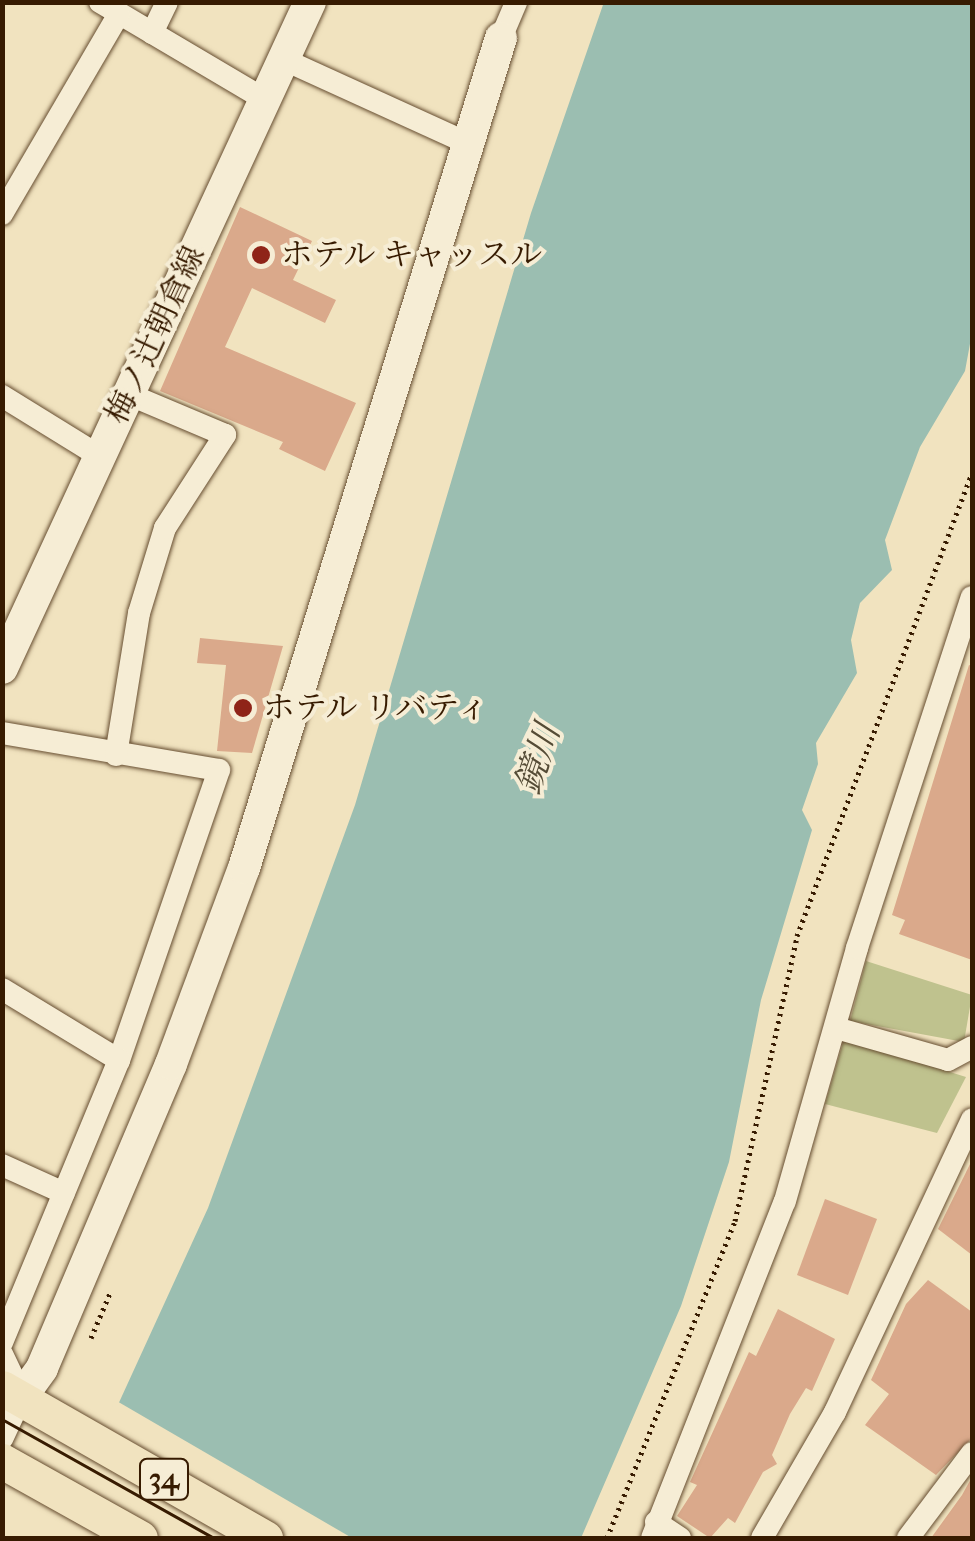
<!DOCTYPE html>
<meta charset="utf-8">
<style>
body{margin:0}
#map{position:relative;width:975px;height:1541px;overflow:hidden;background:#f1e3bf;font-family:"IM FELL French Canon","Noto Serif JP",serif}
div>[style]{position:absolute}
.green>*{inset:0;background:#bfc28e}
.water>*{inset:0;background:#9bbeb1}
.pier>*{inset:0;background:#f1e3bf}
.building>*{inset:0;background:#daa98b}
.path>*{height:5px;margin-top:-2.5px;transform-origin:0;background:repeating-linear-gradient(90deg,#371b01 0 2.5px,transparent 0 7.5px)}
.roads{filter:drop-shadow(0 0 2px #664d30) drop-shadow(0 0 2px #664d30)}
.street>*{height:22px;margin:-11px;padding:0 11px;transform-origin:11px;border-radius:11px;background:#f6edd5}
.secondary>*{height:32px;margin:-16px;padding:0 16px;transform-origin:16px;border-radius:16px;background:#f6edd5}
.primary>*{height:35px;margin:-17.5px;padding:0 17.5px;transform-origin:17.5px;border-radius:17.5px;background:#f1e3bf}
.tram>*{height:2.5px;margin:-1.25px;padding:0 1.25px;transform-origin:1.25px;border-radius:1.25px;background:#371b01}
.dots>*{width:28px;height:28px;translate:-50% -50%;box-sizing:border-box;border:5px solid #f6edd5;border-radius:50%}
span{translate:-50% -50%;white-space:nowrap;text-align:center;line-height:1.15;-webkit-text-stroke:8px #f6edd5;paint-order:stroke}
.shield-label span{padding:2px 8px;background:#f6edd5;border:2px solid;border-radius:8px;-webkit-text-stroke-width:0}
.shield-label{font-size:30px;color:#371b01;font-weight:700}
.poi-label{font-size:32px;color:#371b01}
.left{translate:0 -50%;text-align:left}
.street-label{font-size:32px;color:#371b01}
.water-label{font-size:35px;color:#554c36;font-style:italic}
.frame{position:absolute;inset:0;border:5px solid #371b01;pointer-events:none}
</style>
<div id="map">
<div class="green">
<div style="clip-path:polygon(866px 961px,972px 995px,964px 1042px,850px 1021px)"></div>
<div style="clip-path:polygon(844px 1039px,966px 1077px,937px 1133px,825px 1104px)"></div>
</div>
<div class="water">
<div style="clip-path:polygon(604px 2px,972px 3px,972px 333px,965px 371px,920px 447px,885px 540px,892px 570px,860px 603px,851px 640px,857px 673px,816px 743px,818px 764px,802px 810px,812px 830px,761px 1000px,729px 1162px,681px 1306px,581px 1538px,57px 1538px,208px 1208px,355px 805px,531px 213px)"></div>
</div>
<div class="pier">
<div style="clip-path:polygon(115px 1400px,352px 1538px,52px 1538px)"></div>
</div>
<div class="building">
<div style="clip-path:polygon(240px 207px,312px 241px,293px 280px,336px 300px,325px 323px,252px 288px,225px 347px,356px 403px,325px 471px,279px 449px,283px 442px,160px 391px)"></div>
<div style="clip-path:polygon(200px 638px,283px 646px,252px 753px,217px 751px,226px 665px,197px 663px)"></div>
<div style="clip-path:polygon(969px 665px,972px 666px,972px 960px,899px 934px,905px 920px,892px 915px)"></div>
<div style="clip-path:polygon(972px 1160px,972px 1255px,938px 1229px)"></div>
<div style="clip-path:polygon(825px 1199px,877px 1219px,848px 1295px,797px 1275px)"></div>
<div style="clip-path:polygon(928px 1280px,972px 1312px,972px 1438px,936px 1475px,865px 1425px,889px 1394px,871px 1380px,906px 1304px)"></div>
<div style="clip-path:polygon(778px 1309px,835px 1339px,812px 1391px,806px 1388px,790px 1414px,772px 1455px,777px 1464px,763px 1472px,735px 1523px,728px 1518px,710px 1538px,677px 1516px,697px 1485px,690px 1482px,749px 1352px,756px 1356px)"></div>
<div style="clip-path:polygon(972px 1477px,972px 1538px,931px 1538px,962px 1495px)"></div>
</div>
<div class="path">
<div style="left:91px;top:1338px;width:49px;rotate:-67.1deg"></div>
<div style="left:607px;top:1538px;width:342px;rotate:-68deg"></div>
<div style="left:735px;top:1221px;width:292px;rotate:-77.7deg"></div>
<div style="left:797px;top:936px;width:494px;rotate:-69.3deg"></div>
</div>
<div class="roads">
<div class="street">
<div style="left:100px;top:2px;width:193px;rotate:30.6deg"></div>
<div style="left:152px;top:33px;width:34px;rotate:-64deg"></div>
<div style="left:501px;top:38px;width:39px;rotate:-67deg"></div>
<div style="left:285px;top:60px;width:200px;rotate:24.5deg"></div>
<div style="left:2px;top:214px;width:232px;rotate:-59.7deg"></div>
<div style="left:2px;top:396px;width:114px;rotate:31.7deg"></div>
<div style="left:2px;top:733px;width:220px;rotate:9.7deg"></div>
<div style="left:219px;top:770px;width:307px;rotate:109deg"></div>
<div style="left:119px;top:1060px;width:306px;rotate:112.5deg"></div>
<div style="left:116px;top:755px;width:144px;rotate:-80.8deg"></div>
<div style="left:139px;top:613px;width:89px;rotate:-73deg"></div>
<div style="left:165px;top:528px;width:111px;rotate:-57.2deg"></div>
<div style="left:225px;top:435px;width:105px;rotate:-157.1deg"></div>
<div style="left:2px;top:989px;width:137px;rotate:31.3deg"></div>
<div style="left:836px;top:1028px;width:116px;rotate:15.9deg"></div>
<div style="left:948px;top:1060px;width:27px;rotate:-28deg"></div>
<div style="left:2px;top:1165px;width:68px;rotate:24.3deg"></div>
<div style="left:2px;top:1354px;width:47px;rotate:64.5deg"></div>
<div style="left:22px;top:1396px;width:47px;rotate:114.9deg"></div>
<div style="left:656px;top:1522px;width:29px;rotate:34deg"></div>
<div style="left:652px;top:1538px;width:362px;rotate:-68.5deg"></div>
<div style="left:785px;top:1201px;width:263px;rotate:-74.1deg"></div>
<div style="left:857px;top:948px;width:369px;rotate:-71.9deg"></div>
<div style="left:762px;top:1538px;width:146px;rotate:-59.9deg"></div>
<div style="left:835px;top:1412px;width:323px;rotate:-64.9deg"></div>
<div style="left:908px;top:1538px;width:106px;rotate:-53deg"></div>
</div>
<div class="secondary">
<div style="left:2px;top:668px;width:734px;rotate:-65.18deg"></div>
<div style="left:22px;top:1396px;width:34px;rotate:-54deg"></div>
<div style="left:42px;top:1368px;width:330px;rotate:-67deg"></div>
<div style="left:171px;top:1064px;width:209px;rotate:-69.6deg"></div>
<div style="left:244px;top:868px;width:869px;rotate:-72.8deg"></div>
</div>
<div class="primary">
<div style="left:2px;top:1388px;width:303px;rotate:29.7deg"></div>
<div style="left:2px;top:1461px;width:158px;rotate:29.2deg"></div>
</div>
</div>
<div class="tram">
<div style="left:2px;top:1419px;width:243px;rotate:29.3deg"></div>
</div>
<div class="dots">
<div style="left:261px;top:255px;background:#8f2418"></div>
<div style="left:243px;top:708px;background:#8f2418"></div>
</div>
<div class="shield-label">
<span style="left:164px;top:1479px">34</span>
</div>
<div class="poi-label">
<span class="left" style="left:281px;top:255px">ホテル キャッスル</span>
<span class="left" style="left:263px;top:708px">ホテル リバティ</span>
</div>
<div class="street-label">
<span style="left:156px;top:335px;rotate:-65deg">梅ノ辻朝倉線</span>
</div>
<div class="water-label">
<span style="left:538px;top:759px;rotate:-71deg">鏡川</span>
</div>
<div class="frame"></div>
</div>
